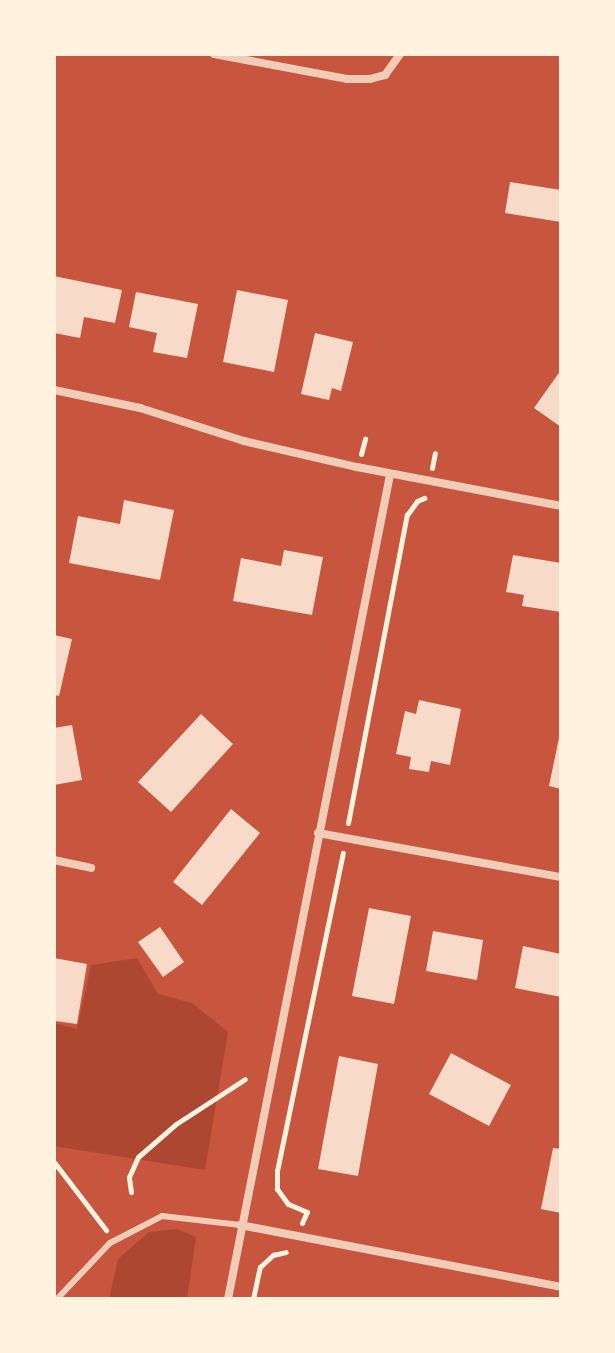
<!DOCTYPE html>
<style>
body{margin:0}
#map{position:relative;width:615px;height:1353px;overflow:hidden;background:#c8553d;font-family:Cabin,sans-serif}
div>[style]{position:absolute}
.green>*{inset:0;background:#ae4732}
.building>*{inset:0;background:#f7dbc8}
.path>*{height:5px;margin:-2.5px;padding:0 2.5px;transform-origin:2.5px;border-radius:2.5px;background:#fff3e0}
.service>*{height:6px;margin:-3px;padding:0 3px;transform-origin:3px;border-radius:3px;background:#f1ccb7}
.minor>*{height:8px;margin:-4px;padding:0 4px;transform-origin:4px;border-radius:4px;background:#f1ccb7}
span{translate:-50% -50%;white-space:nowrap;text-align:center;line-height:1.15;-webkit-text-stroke:8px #fff3e0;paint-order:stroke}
.frame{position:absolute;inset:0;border:56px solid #fff3e0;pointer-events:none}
</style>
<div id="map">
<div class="green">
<div style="clip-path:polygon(137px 958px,158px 994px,192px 1003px,228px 1032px,205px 1170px,54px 1146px,54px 1023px,77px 1029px,91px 965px)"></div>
<div style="clip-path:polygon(177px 1229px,196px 1237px,187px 1299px,109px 1299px,118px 1259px,149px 1232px)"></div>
</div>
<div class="building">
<div style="clip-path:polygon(510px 182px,561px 190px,561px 222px,505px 213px)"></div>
<div style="clip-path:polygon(54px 276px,122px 290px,115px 323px,84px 317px,80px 338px,54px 333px)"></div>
<div style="clip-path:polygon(237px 290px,288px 300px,274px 372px,223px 362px)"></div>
<div style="clip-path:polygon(136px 292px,198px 304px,187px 358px,153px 352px,157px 333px,129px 327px)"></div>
<div style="clip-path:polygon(315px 333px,353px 342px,341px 391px,332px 388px,329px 400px,301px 394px)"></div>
<div style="clip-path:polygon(561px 370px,561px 427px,534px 408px)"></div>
<div style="clip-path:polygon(124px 500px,174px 510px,160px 580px,69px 563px,78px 516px,120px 524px)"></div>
<div style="clip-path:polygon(284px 550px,323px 557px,312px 615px,233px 601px,241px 558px,281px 566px)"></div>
<div style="clip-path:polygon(513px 555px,561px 563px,561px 612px,522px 606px,524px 595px,506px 592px)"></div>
<div style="clip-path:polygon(54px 635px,72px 639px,59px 696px,54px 695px)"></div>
<div style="clip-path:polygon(419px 700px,461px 709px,450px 765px,431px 761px,429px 772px,409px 769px,411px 757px,396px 754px,405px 711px,416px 714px)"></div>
<div style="clip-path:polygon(201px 714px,233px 744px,171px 812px,138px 782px)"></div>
<div style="clip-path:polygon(72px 725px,82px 780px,54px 785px,54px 728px)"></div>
<div style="clip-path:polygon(560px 733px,561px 733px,561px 789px,549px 786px)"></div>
<div style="clip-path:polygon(231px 809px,260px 833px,202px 905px,173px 882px)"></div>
<div style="clip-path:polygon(369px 908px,411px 916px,394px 1004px,352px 996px)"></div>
<div style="clip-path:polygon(160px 927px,184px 962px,163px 977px,138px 942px)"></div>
<div style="clip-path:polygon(433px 931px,483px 940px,477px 980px,426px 971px)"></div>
<div style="clip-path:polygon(523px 946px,561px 954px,561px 997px,515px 988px)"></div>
<div style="clip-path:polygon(54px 958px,87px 964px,77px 1024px,55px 1021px)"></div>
<div style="clip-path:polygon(451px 1053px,511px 1085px,489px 1126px,429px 1094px)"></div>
<div style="clip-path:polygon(339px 1056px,378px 1064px,358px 1176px,318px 1169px)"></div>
<div style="clip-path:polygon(553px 1148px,561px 1149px,561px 1213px,541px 1209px)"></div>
</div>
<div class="path">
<div style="left:361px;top:454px;width:16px;rotate:-75deg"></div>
<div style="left:432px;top:468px;width:15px;rotate:-79deg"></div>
<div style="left:348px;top:823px;width:314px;rotate:-79.2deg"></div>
<div style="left:407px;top:515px;width:17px;rotate:-54deg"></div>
<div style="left:417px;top:501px;width:8px;rotate:-23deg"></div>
<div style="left:54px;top:1162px;width:86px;rotate:52.6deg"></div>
<div style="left:131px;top:1192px;width:15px;rotate:-98deg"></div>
<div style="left:129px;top:1177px;width:22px;rotate:-66deg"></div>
<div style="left:138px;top:1157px;width:50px;rotate:-41deg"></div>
<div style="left:176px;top:1124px;width:82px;rotate:-33.1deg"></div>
<div style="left:302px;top:1223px;width:12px;rotate:-66deg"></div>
<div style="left:307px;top:1212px;width:21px;rotate:-157deg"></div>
<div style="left:288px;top:1204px;width:19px;rotate:-126deg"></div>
<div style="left:277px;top:1189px;width:18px;rotate:-90deg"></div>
<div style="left:277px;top:1171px;width:325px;rotate:-78.3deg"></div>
<div style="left:253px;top:1299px;width:33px;rotate:-78deg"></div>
<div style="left:260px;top:1267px;width:18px;rotate:-43deg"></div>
<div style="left:273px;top:1255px;width:13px;rotate:-13deg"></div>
</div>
<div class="service">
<div style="left:57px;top:1299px;width:77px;rotate:-46.6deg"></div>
<div style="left:110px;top:1243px;width:59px;rotate:-27.4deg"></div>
<div style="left:162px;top:1216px;width:79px;rotate:6.6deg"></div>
</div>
<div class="minor">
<div style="left:214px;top:54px;width:135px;rotate:10.6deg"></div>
<div style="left:347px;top:79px;width:23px"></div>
<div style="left:370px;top:79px;width:16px;rotate:-15deg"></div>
<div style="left:385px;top:75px;width:26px;rotate:-54deg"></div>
<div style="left:54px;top:390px;width:88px;rotate:11.8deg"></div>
<div style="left:140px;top:408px;width:109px;rotate:17.6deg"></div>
<div style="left:244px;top:441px;width:116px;rotate:13deg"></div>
<div style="left:357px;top:467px;width:208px;rotate:10.8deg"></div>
<div style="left:318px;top:833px;width:247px;rotate:10.3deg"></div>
<div style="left:54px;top:860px;width:38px;rotate:12deg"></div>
<div style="left:240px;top:1225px;width:327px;rotate:10.9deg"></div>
<div style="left:228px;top:1299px;width:840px;rotate:-78.88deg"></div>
</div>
<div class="frame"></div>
</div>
